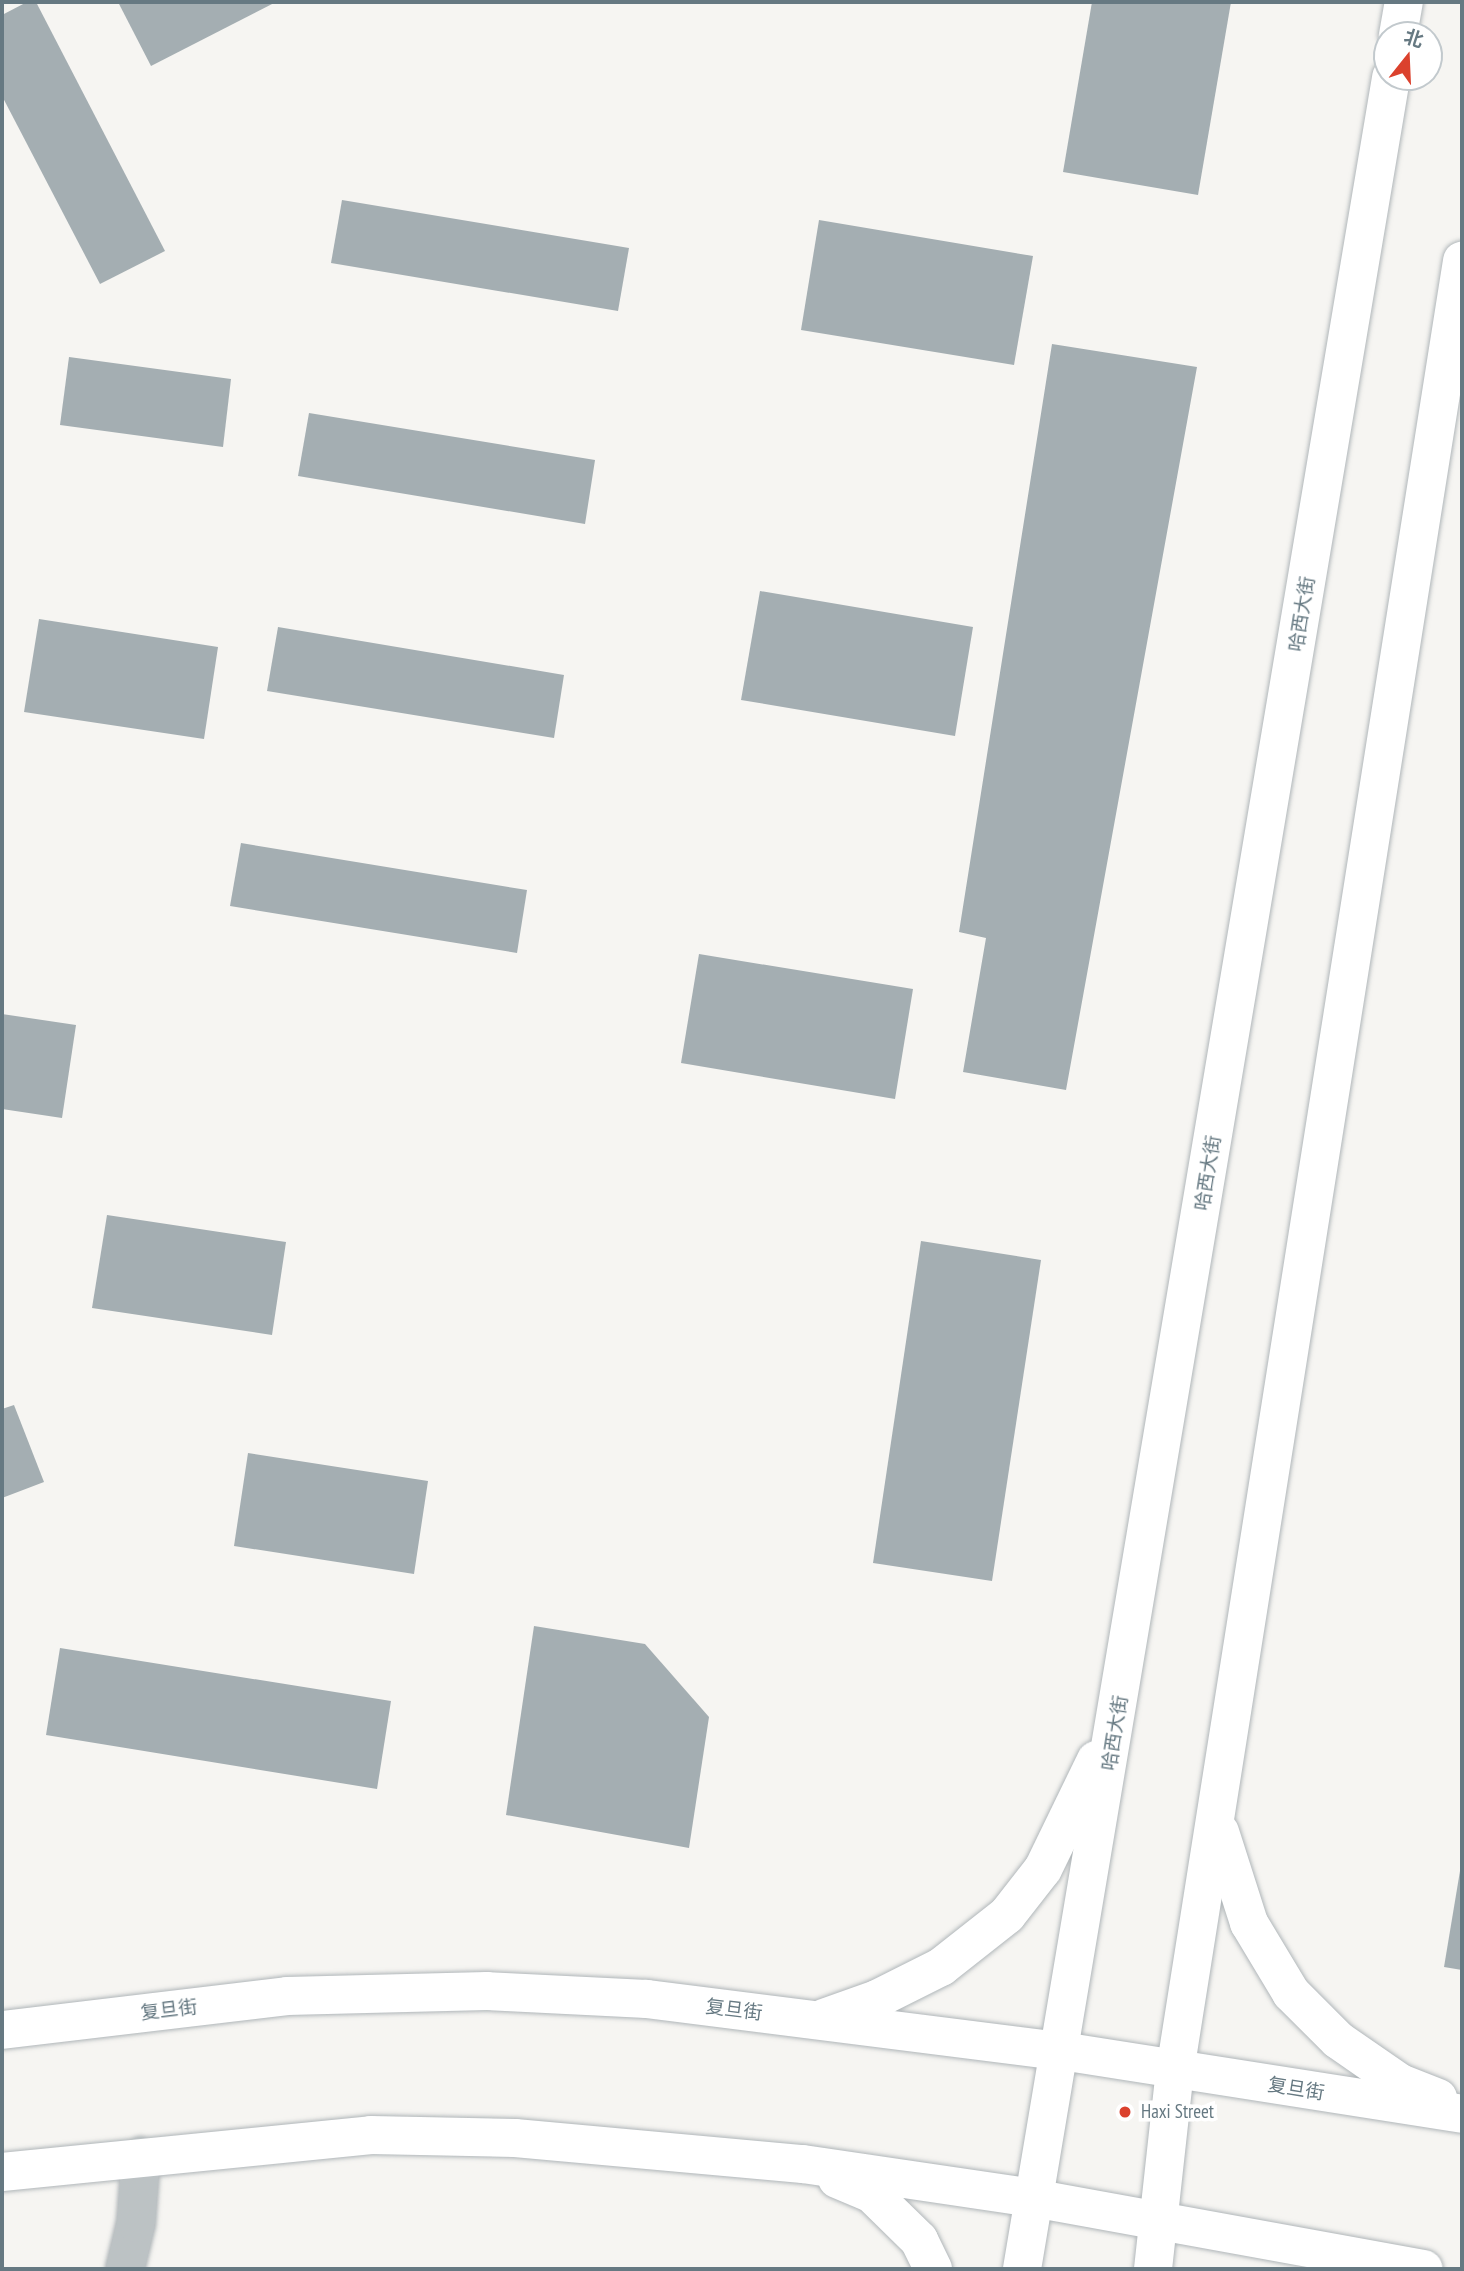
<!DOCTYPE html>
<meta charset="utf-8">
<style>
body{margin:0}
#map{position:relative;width:1464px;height:2271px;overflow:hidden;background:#f6f5f2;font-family:"PT Sans Narrow","Noto Sans SC",sans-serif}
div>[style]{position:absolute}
.building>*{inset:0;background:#a4aeb2}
.roads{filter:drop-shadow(0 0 2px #b0b6b9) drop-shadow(0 0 2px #b0b6b9)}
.minor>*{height:38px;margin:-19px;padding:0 19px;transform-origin:19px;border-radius:19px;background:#bcc2c4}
.major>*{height:38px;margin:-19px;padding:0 19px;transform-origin:19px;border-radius:19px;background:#fff}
.dots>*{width:19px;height:19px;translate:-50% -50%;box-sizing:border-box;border:4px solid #fff;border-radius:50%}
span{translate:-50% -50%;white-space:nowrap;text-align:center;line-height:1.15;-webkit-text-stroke:7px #fff;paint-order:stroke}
.street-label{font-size:19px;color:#667982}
.poi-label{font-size:19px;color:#667982}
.left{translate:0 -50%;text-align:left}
.frame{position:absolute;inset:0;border:4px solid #667982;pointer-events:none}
.north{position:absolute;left:1373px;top:21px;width:70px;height:70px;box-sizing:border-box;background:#fff;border:2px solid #c2c9cd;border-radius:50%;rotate:18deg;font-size:19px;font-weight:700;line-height:28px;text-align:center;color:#667982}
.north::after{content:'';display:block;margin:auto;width:24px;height:32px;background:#db412d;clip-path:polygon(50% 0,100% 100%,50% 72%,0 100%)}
</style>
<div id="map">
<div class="building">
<div style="clip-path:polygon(27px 2px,36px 2px,165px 251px,100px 284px,2px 96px,2px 15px)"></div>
<div style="clip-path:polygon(118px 2px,276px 2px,151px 66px)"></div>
<div style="clip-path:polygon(1092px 2px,1231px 2px,1198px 195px,1063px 172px)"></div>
<div style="clip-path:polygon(342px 200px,629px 248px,618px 311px,331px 263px)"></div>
<div style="clip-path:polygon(819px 220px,1033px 256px,1014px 365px,801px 330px)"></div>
<div style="clip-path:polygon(1052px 344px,1197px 367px,1066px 1090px,963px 1072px,986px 938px,959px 932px)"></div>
<div style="clip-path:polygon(69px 357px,231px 379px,223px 447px,60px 425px)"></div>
<div style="clip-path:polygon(309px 413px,595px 460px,585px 524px,298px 476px)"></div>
<div style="clip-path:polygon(760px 591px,973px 627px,955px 736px,741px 700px)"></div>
<div style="clip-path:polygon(39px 619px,218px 647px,204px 739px,24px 712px)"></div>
<div style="clip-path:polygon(278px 627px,564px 675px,554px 738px,267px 691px)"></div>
<div style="clip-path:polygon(241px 843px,527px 890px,517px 953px,230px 906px)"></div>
<div style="clip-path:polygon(699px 954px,913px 989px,895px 1099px,681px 1063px)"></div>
<div style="clip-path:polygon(2px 1014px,76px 1025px,62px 1118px,2px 1109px)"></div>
<div style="clip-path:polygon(107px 1215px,286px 1242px,272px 1335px,92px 1308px)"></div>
<div style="clip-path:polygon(921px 1241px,1041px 1260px,992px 1581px,873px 1563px)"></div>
<div style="clip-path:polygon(14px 1405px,44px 1482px,2px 1498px,2px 1409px)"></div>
<div style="clip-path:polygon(248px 1453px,428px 1481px,414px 1574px,234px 1546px)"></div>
<div style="clip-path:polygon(534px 1626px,645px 1644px,709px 1717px,689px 1848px,506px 1815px)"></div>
<div style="clip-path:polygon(60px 1648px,391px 1701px,377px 1789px,46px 1735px)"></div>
<div style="clip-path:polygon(1461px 1865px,1462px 1865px,1462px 1970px,1444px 1967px)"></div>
</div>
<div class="roads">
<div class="minor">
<div style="left:125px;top:2269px;width:47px;rotate:-76.6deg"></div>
<div style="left:136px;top:2223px;width:67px;rotate:-85.7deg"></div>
</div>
<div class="major">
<div style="left:1398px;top:35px;width:34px;rotate:-80deg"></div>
<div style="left:1220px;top:1832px;width:96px;rotate:72.3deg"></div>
<div style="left:1249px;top:1923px;width:82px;rotate:59deg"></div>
<div style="left:1291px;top:1993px;width:66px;rotate:45deg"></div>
<div style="left:1338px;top:2040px;width:75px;rotate:34.7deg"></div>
<div style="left:1400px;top:2083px;width:41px;rotate:21.5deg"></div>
<div style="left:824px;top:2018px;width:56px;rotate:-19.7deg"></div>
<div style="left:877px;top:1999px;width:72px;rotate:-26.6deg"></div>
<div style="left:941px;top:1967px;width:84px;rotate:-38.2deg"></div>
<div style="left:1007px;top:1915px;width:58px;rotate:-52deg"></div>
<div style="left:1043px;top:1869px;width:121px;rotate:-64.1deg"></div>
<div style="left:2px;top:2030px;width:287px;rotate:-6.8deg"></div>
<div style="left:287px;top:1996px;width:200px;rotate:-1.4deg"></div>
<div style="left:487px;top:1991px;width:160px;rotate:2.9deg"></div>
<div style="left:647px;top:1999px;width:417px;rotate:7.2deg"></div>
<div style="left:1061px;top:2051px;width:406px;rotate:8.9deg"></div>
<div style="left:2px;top:2172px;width:371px;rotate:-5.7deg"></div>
<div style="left:371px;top:2135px;width:144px;rotate:1.2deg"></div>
<div style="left:515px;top:2138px;width:289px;rotate:5.2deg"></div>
<div style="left:803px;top:2164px;width:232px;rotate:8.4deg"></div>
<div style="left:1033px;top:2198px;width:397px;rotate:10.3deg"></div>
<div style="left:837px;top:2179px;width:38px;rotate:23deg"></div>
<div style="left:872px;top:2194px;width:66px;rotate:44.4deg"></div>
<div style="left:919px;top:2240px;width:32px;rotate:64deg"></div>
<div style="left:1022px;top:2269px;width:2223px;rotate:-80.44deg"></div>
<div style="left:1153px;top:2269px;width:199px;rotate:-83.7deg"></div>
<div style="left:1175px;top:2071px;width:1833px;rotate:-80.99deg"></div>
</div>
</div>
<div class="dots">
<div style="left:1125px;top:2112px;background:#db412d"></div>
</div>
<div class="street-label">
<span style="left:1302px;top:614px;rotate:-81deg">哈西大街</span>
<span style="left:1208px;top:1173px;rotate:-81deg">哈西大街</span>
<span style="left:1115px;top:1733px;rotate:-81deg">哈西大街</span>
<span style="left:169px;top:2010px;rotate:-7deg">复旦街</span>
<span style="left:734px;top:2010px;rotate:7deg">复旦街</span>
<span style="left:1296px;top:2089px;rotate:9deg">复旦街</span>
</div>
<div class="poi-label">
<span class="left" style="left:1141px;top:2112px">Haxi Street</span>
</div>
<div class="frame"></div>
<div class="north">北</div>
</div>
